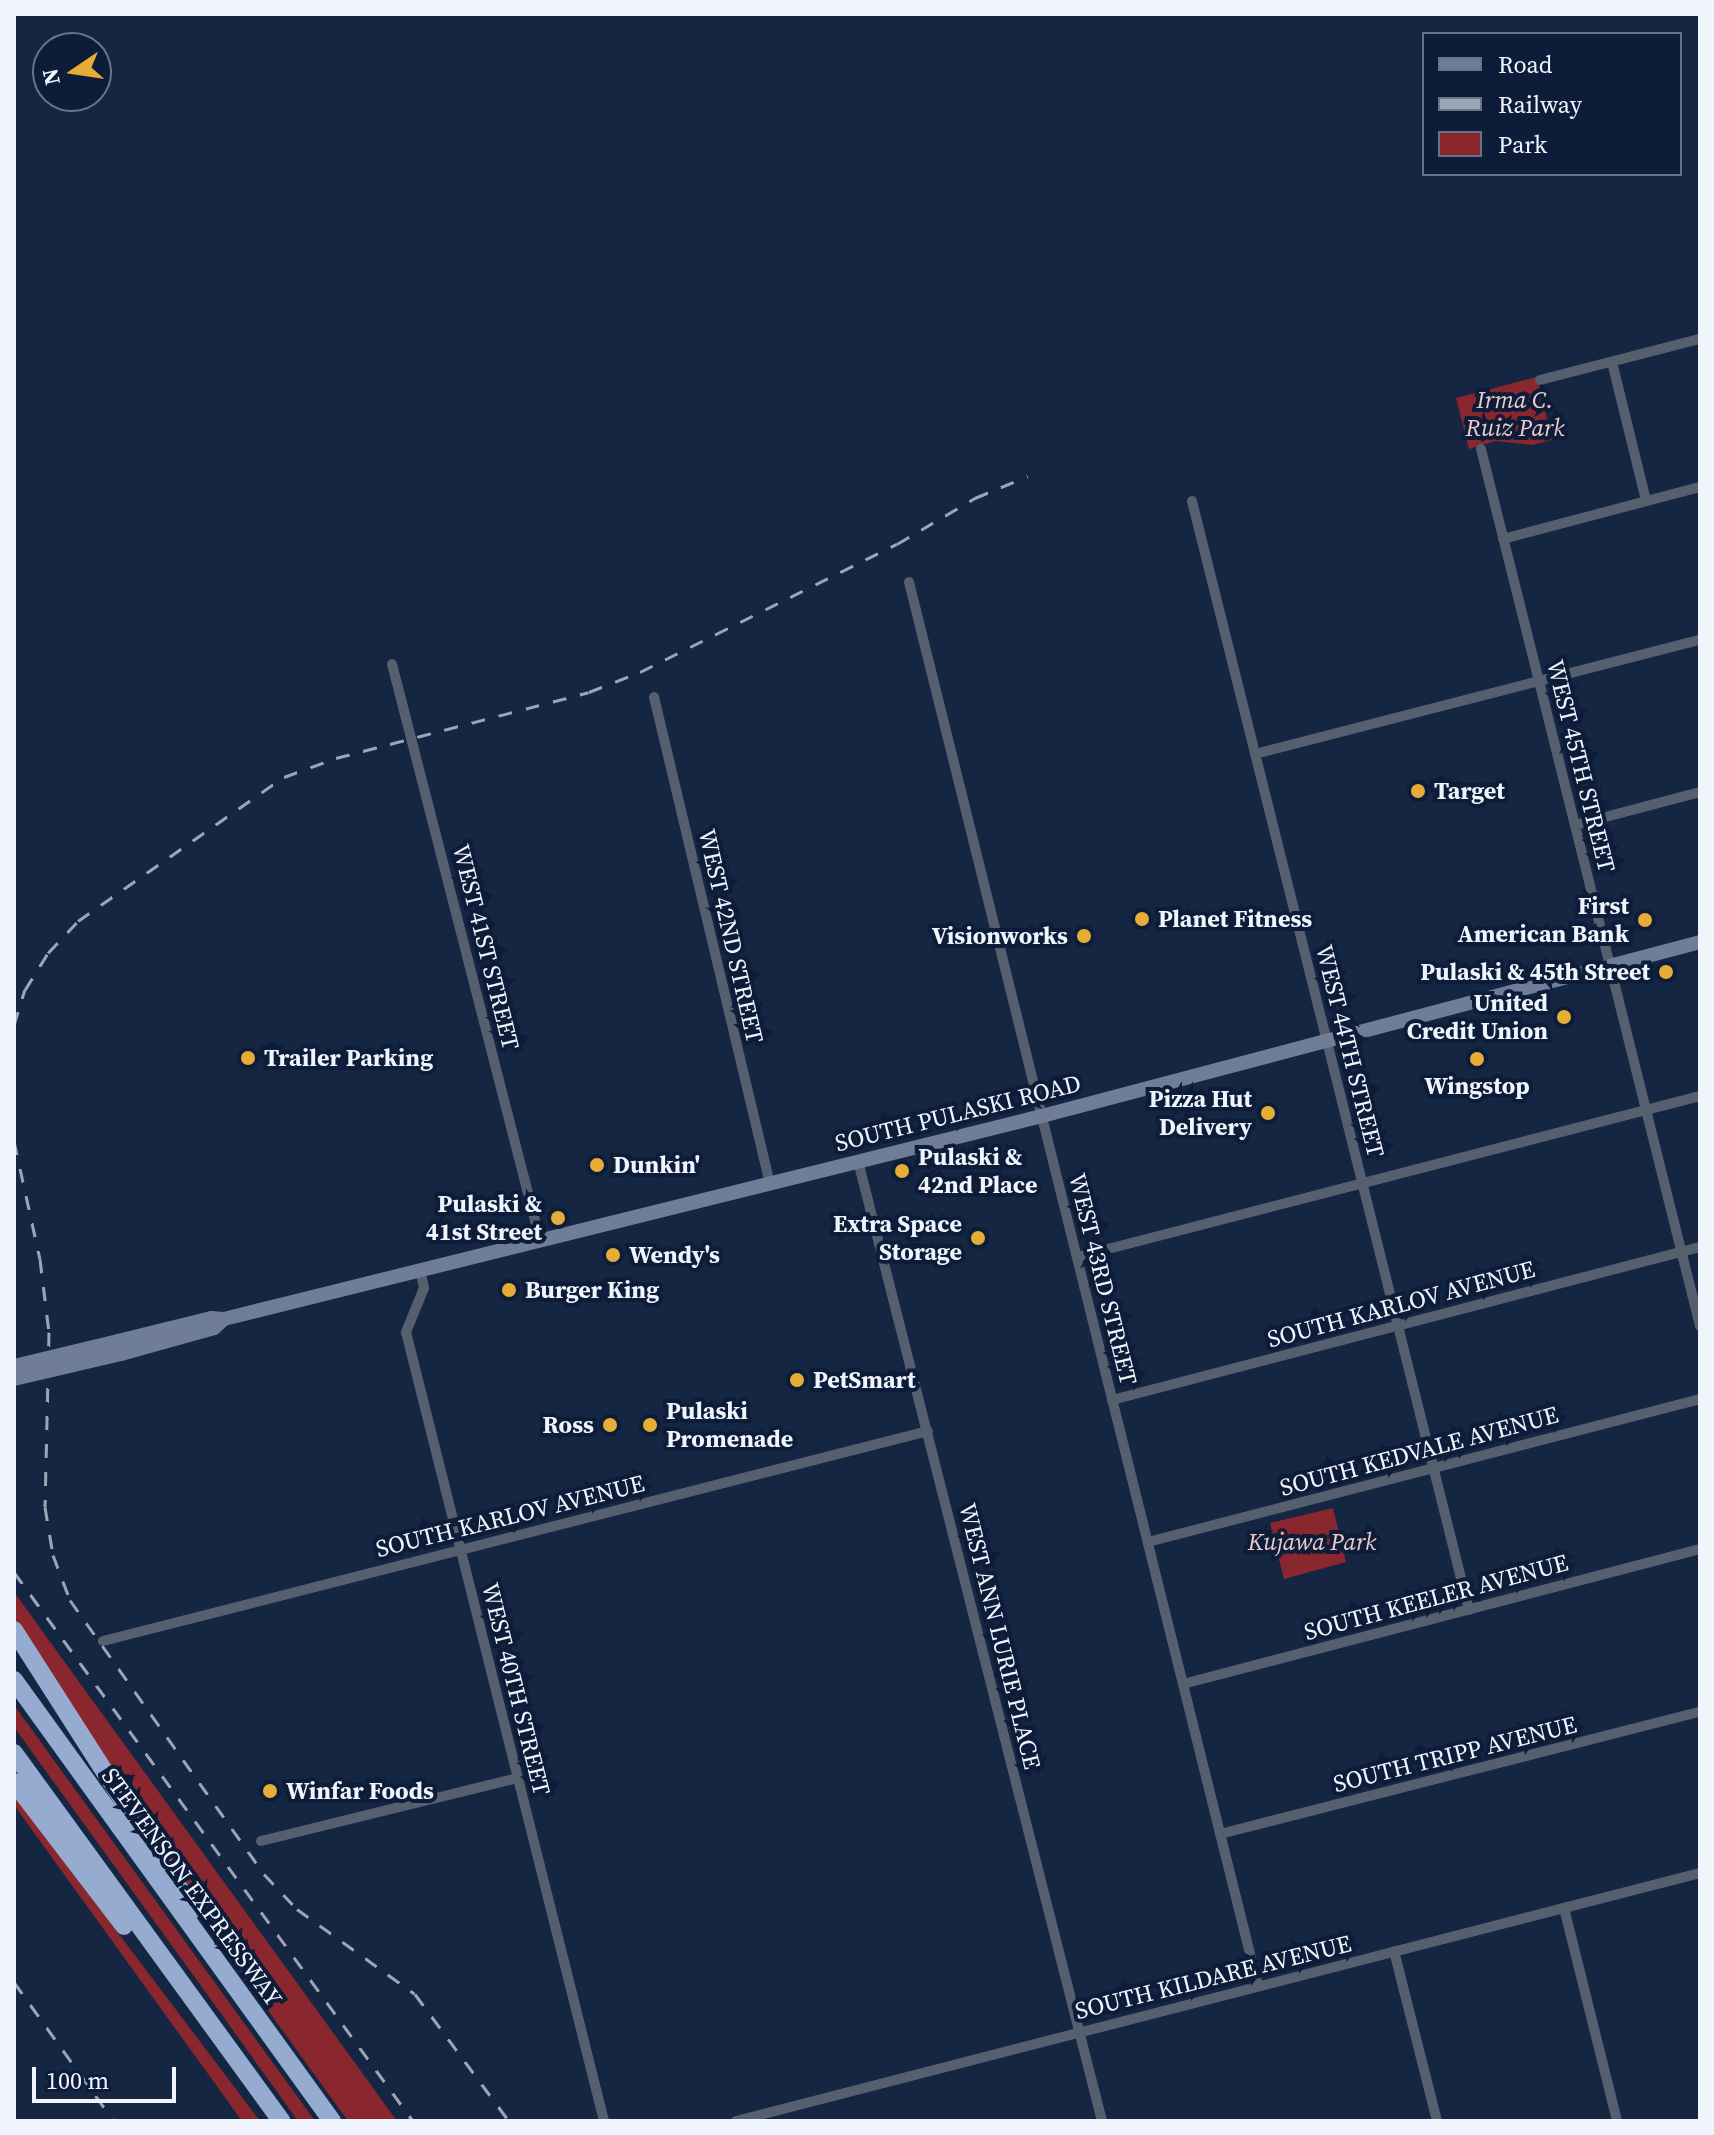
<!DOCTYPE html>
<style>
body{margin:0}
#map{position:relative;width:1714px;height:2135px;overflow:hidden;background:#152643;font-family:"Source Serif 4",serif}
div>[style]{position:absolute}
.green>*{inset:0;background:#89262e}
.street>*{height:10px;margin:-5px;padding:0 5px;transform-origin:5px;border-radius:5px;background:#565f6e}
.secondary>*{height:14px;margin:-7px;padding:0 7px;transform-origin:7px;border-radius:7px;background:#6f7e96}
.highway>*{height:18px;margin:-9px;padding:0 9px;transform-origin:9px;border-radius:9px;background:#95acd0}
.rail>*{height:3px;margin-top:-1.5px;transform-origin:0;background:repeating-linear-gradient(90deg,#9ca5b5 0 14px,transparent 0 28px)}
.secondary-bridge>*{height:14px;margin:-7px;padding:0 7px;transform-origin:7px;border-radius:7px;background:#6f7e96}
.dots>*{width:22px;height:22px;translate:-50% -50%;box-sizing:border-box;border:4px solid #0c1c39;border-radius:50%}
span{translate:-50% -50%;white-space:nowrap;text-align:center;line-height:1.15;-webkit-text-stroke:8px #0c1c39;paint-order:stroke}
.park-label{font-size:24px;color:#edcac9;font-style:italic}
.street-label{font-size:24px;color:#f0f5fd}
.poi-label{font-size:24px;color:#f0f5fd;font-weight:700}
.left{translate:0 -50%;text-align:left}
.right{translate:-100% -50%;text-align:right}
.frame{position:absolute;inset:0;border:16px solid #f0f5fd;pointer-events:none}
.legend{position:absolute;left:1422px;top:32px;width:260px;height:144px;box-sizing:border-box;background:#0c1c39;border:2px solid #677387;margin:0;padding:10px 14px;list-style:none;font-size:24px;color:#f0f5fd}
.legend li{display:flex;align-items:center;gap:16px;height:40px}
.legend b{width:40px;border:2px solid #677387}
.north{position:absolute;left:32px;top:32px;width:80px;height:80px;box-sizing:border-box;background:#0c1c39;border:2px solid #677387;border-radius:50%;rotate:257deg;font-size:22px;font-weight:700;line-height:32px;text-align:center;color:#f0f5fd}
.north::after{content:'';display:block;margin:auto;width:28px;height:36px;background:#e7ac36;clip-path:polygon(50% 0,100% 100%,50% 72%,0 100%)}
.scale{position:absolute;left:32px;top:2067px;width:144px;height:36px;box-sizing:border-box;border:4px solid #f0f5fd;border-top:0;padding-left:10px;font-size:24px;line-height:28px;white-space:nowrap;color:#f0f5fd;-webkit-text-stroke:6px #0c1c39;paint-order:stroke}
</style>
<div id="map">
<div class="green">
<div style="clip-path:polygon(1537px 377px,1552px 440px,1532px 445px,1495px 441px,1469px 449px,1456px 398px)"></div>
<div style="clip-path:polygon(1333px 1508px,1346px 1562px,1284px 1579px,1270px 1523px)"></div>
<div style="clip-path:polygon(14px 1592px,397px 2121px,348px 2121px,246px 1980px,14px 1619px)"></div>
<div style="clip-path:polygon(14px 1705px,315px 2121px,298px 2121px,222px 2015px,14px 1727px)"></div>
<div style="clip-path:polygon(14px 1795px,260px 2121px,242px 2121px,14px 1805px)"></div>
</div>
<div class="street">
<div style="left:1612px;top:362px;width:142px;rotate:76.2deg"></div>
<div style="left:1540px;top:380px;width:165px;rotate:-14.4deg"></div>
<div style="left:1481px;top:449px;width:904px;rotate:75.98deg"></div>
<div style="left:1192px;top:501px;width:1143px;rotate:75.98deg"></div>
<div style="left:1503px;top:539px;width:204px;rotate:-14.8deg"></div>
<div style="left:909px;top:582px;width:1447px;rotate:76.04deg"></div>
<div style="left:392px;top:664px;width:595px;rotate:75.59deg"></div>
<div style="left:654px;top:697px;width:500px;rotate:76.6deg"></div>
<div style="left:1255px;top:754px;width:459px;rotate:-14.4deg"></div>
<div style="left:1575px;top:825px;width:129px;rotate:-14.8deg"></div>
<div style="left:858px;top:1161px;width:991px;rotate:75.74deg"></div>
<div style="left:1077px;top:1257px;width:643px;rotate:-14.49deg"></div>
<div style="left:420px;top:1270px;width:18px;rotate:77deg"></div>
<div style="left:424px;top:1288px;width:48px;rotate:112.2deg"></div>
<div style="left:406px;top:1332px;width:813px;rotate:75.91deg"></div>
<div style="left:1112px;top:1400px;width:608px;rotate:-14.59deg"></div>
<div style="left:1148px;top:1542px;width:570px;rotate:-14.52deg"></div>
<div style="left:103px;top:1641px;width:851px;rotate:-14.28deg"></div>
<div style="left:1183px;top:1684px;width:534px;rotate:-14.63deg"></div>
<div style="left:1220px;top:1834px;width:495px;rotate:-14.3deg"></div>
<div style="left:261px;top:1841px;width:264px;rotate:-13.8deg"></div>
<div style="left:1564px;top:1908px;width:219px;rotate:76deg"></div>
<div style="left:1394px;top:1951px;width:175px;rotate:75.8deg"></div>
<div style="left:736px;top:2121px;width:995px;rotate:-14.43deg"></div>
</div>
<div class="secondary">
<div style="left:118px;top:1341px;width:96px;rotate:-13.9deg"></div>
<div style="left:211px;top:1318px;width:13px;rotate:4deg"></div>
<div style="left:224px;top:1319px;width:843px;rotate:-13.94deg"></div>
<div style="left:1042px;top:1116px;width:681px;rotate:-14.81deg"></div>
<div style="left:121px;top:1354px;width:97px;rotate:-15.6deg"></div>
<div style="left:214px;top:1328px;width:13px;rotate:-42deg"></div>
</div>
<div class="highway">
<div style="left:14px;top:1630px;width:332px;rotate:57.4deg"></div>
<div style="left:14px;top:1680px;width:544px;rotate:54.21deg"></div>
<div style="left:14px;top:1753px;width:455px;rotate:54deg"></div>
<div style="left:14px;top:1782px;width:181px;rotate:52.6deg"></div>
</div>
<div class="rail">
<div style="left:14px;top:1025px;width:37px;rotate:-73deg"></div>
<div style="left:25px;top:990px;width:44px;rotate:-58.1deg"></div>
<div style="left:48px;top:953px;width:44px;rotate:-46.8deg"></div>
<div style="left:78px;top:921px;width:251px;rotate:-35deg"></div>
<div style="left:284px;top:777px;width:55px;rotate:-20.1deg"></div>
<div style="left:336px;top:758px;width:261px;rotate:-14.6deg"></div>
<div style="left:589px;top:692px;width:55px;rotate:-21.4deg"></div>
<div style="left:640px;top:672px;width:287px;rotate:-26.5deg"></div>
<div style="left:897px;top:544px;width:91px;rotate:-30.5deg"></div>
<div style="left:975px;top:498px;width:57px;rotate:-22.5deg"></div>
<div style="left:14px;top:1141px;width:121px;rotate:77.6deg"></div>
<div style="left:40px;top:1259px;width:74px;rotate:83deg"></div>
<div style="left:49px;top:1332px;width:175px;rotate:91.3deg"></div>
<div style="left:45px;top:1507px;width:49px;rotate:80.5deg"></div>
<div style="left:53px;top:1555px;width:48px;rotate:69.3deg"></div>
<div style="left:70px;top:1600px;width:336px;rotate:54.7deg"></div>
<div style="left:264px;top:1874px;width:48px;rotate:46.7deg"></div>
<div style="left:297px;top:1909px;width:145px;rotate:35.8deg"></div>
<div style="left:415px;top:1994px;width:158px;rotate:53.5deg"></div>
<div style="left:14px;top:1572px;width:679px;rotate:53.99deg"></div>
<div style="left:14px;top:1982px;width:171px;rotate:54.3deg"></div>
</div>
<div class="secondary-bridge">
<div style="left:14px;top:1366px;width:107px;rotate:-13.5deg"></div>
<div style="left:14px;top:1379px;width:110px;rotate:-13.2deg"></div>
</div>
<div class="dots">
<div style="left:1418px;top:791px;background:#e7ac36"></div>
<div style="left:1142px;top:919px;background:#e7ac36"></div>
<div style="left:1645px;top:920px;background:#e7ac36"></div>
<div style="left:1084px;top:936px;background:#e7ac36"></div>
<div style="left:1666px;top:972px;background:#e7ac36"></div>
<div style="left:1564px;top:1017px;background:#e7ac36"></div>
<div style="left:248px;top:1058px;background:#e7ac36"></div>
<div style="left:1477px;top:1059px;background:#e7ac36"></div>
<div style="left:1268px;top:1113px;background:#e7ac36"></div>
<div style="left:597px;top:1165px;background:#e7ac36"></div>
<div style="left:902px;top:1171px;background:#e7ac36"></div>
<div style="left:558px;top:1218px;background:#e7ac36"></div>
<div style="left:978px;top:1238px;background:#e7ac36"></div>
<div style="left:613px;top:1255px;background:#e7ac36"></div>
<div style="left:509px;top:1290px;background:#e7ac36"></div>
<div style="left:797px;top:1380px;background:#e7ac36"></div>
<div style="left:610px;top:1425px;background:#e7ac36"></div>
<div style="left:650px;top:1425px;background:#e7ac36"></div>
<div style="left:270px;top:1791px;background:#e7ac36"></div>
</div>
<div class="park-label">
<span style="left:1515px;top:414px">Irma C.<br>Ruiz Park</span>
<span style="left:1312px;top:1542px">Kujawa Park</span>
</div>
<div class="street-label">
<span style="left:1581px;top:766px;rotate:76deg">WEST 45TH STREET</span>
<span style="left:731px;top:936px;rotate:77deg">WEST 42ND STREET</span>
<span style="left:486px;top:947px;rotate:76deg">WEST 41ST STREET</span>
<span style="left:1350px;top:1051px;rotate:76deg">WEST 44TH STREET</span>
<span style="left:958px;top:1113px;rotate:-14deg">SOUTH PULASKI ROAD</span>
<span style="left:1103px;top:1279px;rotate:76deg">WEST 43RD STREET</span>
<span style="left:1401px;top:1304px;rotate:-15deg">SOUTH KARLOV AVENUE</span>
<span style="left:1419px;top:1451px;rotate:-15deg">SOUTH KEDVALE AVENUE</span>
<span style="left:510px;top:1516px;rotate:-14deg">SOUTH KARLOV AVENUE</span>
<span style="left:1436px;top:1597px;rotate:-15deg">SOUTH KEELER AVENUE</span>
<span style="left:1000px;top:1636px;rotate:76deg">WEST ANN LURIE PLACE</span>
<span style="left:516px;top:1689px;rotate:76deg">WEST 40TH STREET</span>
<span style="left:1455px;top:1754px;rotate:-14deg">SOUTH TRIPP AVENUE</span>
<span style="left:192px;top:1887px;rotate:54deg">STEVENSON EXPRESSWAY</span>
<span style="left:1213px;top:1977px;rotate:-14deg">SOUTH KILDARE AVENUE</span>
</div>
<div class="poi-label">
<span class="left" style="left:1434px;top:791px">Target</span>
<span class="right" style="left:1629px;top:920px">First<br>American Bank</span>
<span class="left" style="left:1158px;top:919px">Planet Fitness</span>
<span class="right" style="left:1068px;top:936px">Visionworks</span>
<span class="right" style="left:1650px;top:972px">Pulaski &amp; 45th Street</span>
<span class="right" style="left:1548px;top:1017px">United<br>Credit Union</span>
<span class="left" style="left:264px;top:1058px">Trailer Parking</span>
<span style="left:1477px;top:1086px">Wingstop</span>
<span class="right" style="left:1252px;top:1113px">Pizza Hut<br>Delivery</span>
<span class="left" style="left:918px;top:1171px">Pulaski &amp;<br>42nd Place</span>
<span class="left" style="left:613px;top:1165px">Dunkin'</span>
<span class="right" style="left:542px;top:1218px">Pulaski &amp;<br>41st Street</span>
<span class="right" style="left:962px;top:1238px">Extra Space<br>Storage</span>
<span class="left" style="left:629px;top:1255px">Wendy's</span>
<span class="left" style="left:525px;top:1290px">Burger King</span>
<span class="left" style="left:813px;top:1380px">PetSmart</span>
<span class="left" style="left:666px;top:1425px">Pulaski<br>Promenade</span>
<span class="right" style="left:594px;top:1425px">Ross</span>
<span class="left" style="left:286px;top:1791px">Winfar Foods</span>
</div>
<div class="frame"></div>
<ul class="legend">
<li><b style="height:10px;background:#6f7e96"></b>Road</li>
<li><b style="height:10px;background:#9ca5b5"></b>Railway</li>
<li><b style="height:22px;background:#89262e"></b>Park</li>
</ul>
<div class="north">N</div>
<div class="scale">100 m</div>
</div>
